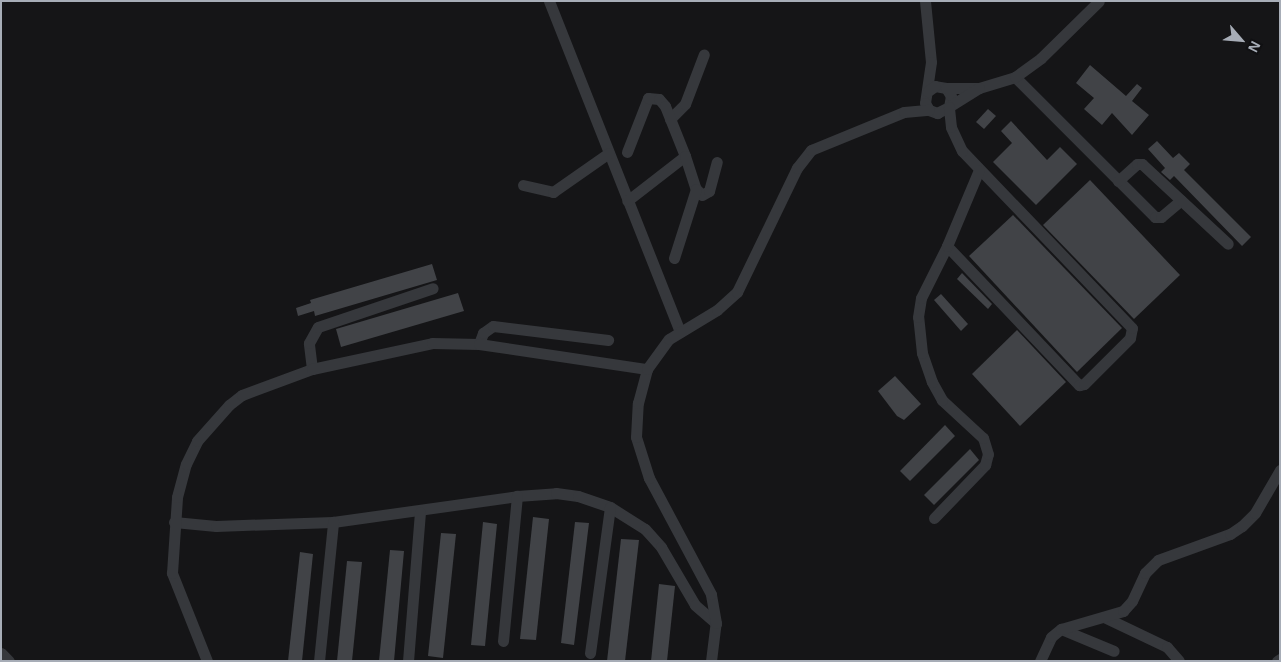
<!DOCTYPE html>
<style>
body{margin:0}
#map{position:relative;width:1281px;height:662px;overflow:hidden;background:#151517;font-family:Arial,sans-serif}
div>[style]{position:absolute}
.building>*{inset:0;background:#414347}
.minor>*{height:11px;margin:-5.5px;padding:0 5.5px;transform-origin:5.5px;border-radius:5.5px;background:#36383c}
span{translate:-50% -50%;white-space:nowrap;text-align:center;line-height:1.15;-webkit-text-stroke:4.5px #101012;paint-order:stroke}
.frame{position:absolute;inset:0;border:2px solid #a7adb7;pointer-events:none}
.north{position:absolute;left:1216px;top:15px;width:50px;height:50px;-webkit-text-stroke:4px #101012;paint-order:stroke;rotate:117deg;font-size:14px;font-weight:700;line-height:20px;text-align:center;color:#a7adb7}
.north::after{content:'';display:block;margin:auto;width:18px;height:22px;background:#a7adb7;clip-path:polygon(50% 0,100% 100%,50% 72%,0 100%)}
</style>
<div id="map">
<div class="building">
<div style="clip-path:polygon(1090px 65px,1126px 96px,1137px 84px,1142px 88px,1132px 101px,1149px 115px,1132px 135px,1112px 113px,1102px 125px,1084px 109px,1094px 98px,1076px 83px)"></div>
<div style="clip-path:polygon(988px 109px,996px 116px,984px 129px,976px 122px)"></div>
<div style="clip-path:polygon(1011px 121px,1047px 160px,1060px 147px,1077px 164px,1036px 205px,993px 162px,1012px 143px,1001px 131px)"></div>
<div style="clip-path:polygon(1157px 141px,1173px 158px,1179px 153px,1190px 164px,1184px 170px,1251px 237px,1242px 246px,1174px 176px,1170px 180px,1161px 172px,1165px 168px,1148px 149px)"></div>
<div style="clip-path:polygon(1090px 180px,1180px 275px,1134px 319px,1043px 225px)"></div>
<div style="clip-path:polygon(1013px 215px,1122px 328px,1077px 372px,969px 256px)"></div>
<div style="clip-path:polygon(432px 264px,437px 280px,315px 316px,314px 311px,298px 316px,296px 308px,311px 303px,310px 300px)"></div>
<div style="clip-path:polygon(962px 273px,992px 304px,988px 309px,957px 279px)"></div>
<div style="clip-path:polygon(458px 293px,464px 311px,341px 347px,336px 329px)"></div>
<div style="clip-path:polygon(941px 294px,968px 324px,961px 331px,934px 300px)"></div>
<div style="clip-path:polygon(1017px 330px,1066px 382px,1020px 426px,972px 374px)"></div>
<div style="clip-path:polygon(895px 376px,921px 404px,904px 420px,897px 416px,878px 391px)"></div>
<div style="clip-path:polygon(945px 425px,955px 436px,910px 481px,900px 471px)"></div>
<div style="clip-path:polygon(970px 449px,979px 460px,934px 505px,924px 495px)"></div>
<div style="clip-path:polygon(533px 517px,549px 519px,536px 640px,520px 639px)"></div>
<div style="clip-path:polygon(483px 522px,497px 524px,485px 646px,471px 645px)"></div>
<div style="clip-path:polygon(575px 522px,589px 523px,574px 645px,561px 643px)"></div>
<div style="clip-path:polygon(441px 533px,456px 534px,443px 658px,428px 656px)"></div>
<div style="clip-path:polygon(621px 539px,639px 540px,625px 661px,607px 661px)"></div>
<div style="clip-path:polygon(390px 550px,404px 551px,394px 661px,379px 661px)"></div>
<div style="clip-path:polygon(300px 552px,313px 554px,302px 661px,288px 661px)"></div>
<div style="clip-path:polygon(347px 561px,362px 562px,352px 661px,337px 661px)"></div>
<div style="clip-path:polygon(659px 584px,675px 586px,667px 661px,651px 661px)"></div>
</div>
<div class="minor">
<div style="left:549px;top:1px;width:356px;rotate:68.4deg"></div>
<div style="left:925px;top:1px;width:61px;rotate:84.4deg"></div>
<div style="left:931px;top:62px;width:41px;rotate:98.3deg"></div>
<div style="left:925px;top:103px;width:8px;rotate:60deg"></div>
<div style="left:929px;top:110px;width:9px;rotate:21deg"></div>
<div style="left:937px;top:113px;width:13px;rotate:-27deg"></div>
<div style="left:949px;top:107px;width:11px;rotate:-80deg"></div>
<div style="left:951px;top:96px;width:9px;rotate:-122deg"></div>
<div style="left:946px;top:88px;width:11px;rotate:-170deg"></div>
<div style="left:935px;top:86px;width:9px;rotate:144deg"></div>
<div style="left:1015px;top:77px;width:198px;rotate:45deg"></div>
<div style="left:1155px;top:217px;width:6px"></div>
<div style="left:1161px;top:217px;width:26px;rotate:-40deg"></div>
<div style="left:946px;top:88px;width:33px"></div>
<div style="left:979px;top:88px;width:38px;rotate:-17deg"></div>
<div style="left:1015px;top:77px;width:32px;rotate:-36deg"></div>
<div style="left:1041px;top:58px;width:81px;rotate:-44.5deg"></div>
<div style="left:950px;top:106px;width:34px;rotate:-32deg"></div>
<div style="left:670px;top:119px;width:21px;rotate:-45deg"></div>
<div style="left:685px;top:104px;width:53px;rotate:-69.2deg"></div>
<div style="left:627px;top:152px;width:58px;rotate:-68.7deg"></div>
<div style="left:648px;top:98px;width:11px;rotate:5deg"></div>
<div style="left:659px;top:99px;width:9px;rotate:49deg"></div>
<div style="left:665px;top:106px;width:54px;rotate:68.2deg"></div>
<div style="left:685px;top:156px;width:73px;rotate:142.2deg"></div>
<div style="left:685px;top:156px;width:35px;rotate:72deg"></div>
<div style="left:696px;top:189px;width:8px;rotate:45deg"></div>
<div style="left:702px;top:195px;width:8px;rotate:-30deg"></div>
<div style="left:709px;top:191px;width:30px;rotate:-75deg"></div>
<div style="left:1118px;top:181px;width:25px;rotate:-42deg"></div>
<div style="left:1137px;top:164px;width:5px"></div>
<div style="left:1142px;top:164px;width:117px;rotate:42.9deg"></div>
<div style="left:523px;top:185px;width:31px;rotate:13deg"></div>
<div style="left:553px;top:192px;width:68px;rotate:-34.9deg"></div>
<div style="left:947px;top:246px;width:192px;rotate:46.5deg"></div>
<div style="left:1079px;top:385px;width:5px;rotate:-11deg"></div>
<div style="left:1084px;top:384px;width:65px;rotate:-45deg"></div>
<div style="left:1130px;top:338px;width:10px;rotate:-79deg"></div>
<div style="left:1132px;top:328px;width:245px;rotate:-133.8deg"></div>
<div style="left:962px;top:151px;width:26px;rotate:-115deg"></div>
<div style="left:951px;top:127px;width:20px;rotate:-96deg"></div>
<div style="left:674px;top:258px;width:72px;rotate:-72.3deg"></div>
<div style="left:479px;top:344px;width:12px;rotate:-70deg"></div>
<div style="left:483px;top:333px;width:12px;rotate:-35deg"></div>
<div style="left:493px;top:326px;width:116px;rotate:6.9deg"></div>
<div style="left:312px;top:369px;width:26px;rotate:-97deg"></div>
<div style="left:309px;top:343px;width:18px;rotate:-61deg"></div>
<div style="left:318px;top:327px;width:121px;rotate:-18.7deg"></div>
<div style="left:934px;top:518px;width:74px;rotate:-46.1deg"></div>
<div style="left:985px;top:465px;width:11px;rotate:-75deg"></div>
<div style="left:988px;top:454px;width:17px;rotate:-107deg"></div>
<div style="left:983px;top:438px;width:56px;rotate:-137.2deg"></div>
<div style="left:942px;top:400px;width:21px;rotate:-119deg"></div>
<div style="left:932px;top:382px;width:31px;rotate:-109deg"></div>
<div style="left:922px;top:353px;width:36px;rotate:-96deg"></div>
<div style="left:918px;top:317px;width:19px;rotate:-81deg"></div>
<div style="left:921px;top:298px;width:58px;rotate:-63.4deg"></div>
<div style="left:947px;top:246px;width:82px;rotate:-67.2deg"></div>
<div style="left:174px;top:522px;width:42px;rotate:5.4deg"></div>
<div style="left:216px;top:526px;width:117px;rotate:-2deg"></div>
<div style="left:333px;top:522px;width:186px;rotate:-8deg"></div>
<div style="left:517px;top:496px;width:39px;rotate:-4deg"></div>
<div style="left:556px;top:493px;width:22px;rotate:8deg"></div>
<div style="left:578px;top:496px;width:34px;rotate:19deg"></div>
<div style="left:610px;top:507px;width:41px;rotate:32.2deg"></div>
<div style="left:645px;top:529px;width:24px;rotate:48deg"></div>
<div style="left:661px;top:547px;width:67px;rotate:59.6deg"></div>
<div style="left:695px;top:605px;width:28px;rotate:41deg"></div>
<div style="left:1104px;top:617px;width:70px;rotate:25.5deg"></div>
<div style="left:1167px;top:647px;width:18px;rotate:49deg"></div>
<div style="left:1061px;top:629px;width:57px;rotate:22.5deg"></div>
<div style="left:503px;top:641px;width:146px;rotate:-84.5deg"></div>
<div style="left:1px;top:653px;width:11px;rotate:45deg"></div>
<div style="left:590px;top:653px;width:147px;rotate:-82.2deg"></div>
<div style="left:207px;top:661px;width:95px;rotate:-111.7deg"></div>
<div style="left:172px;top:573px;width:76px;rotate:-86.2deg"></div>
<div style="left:177px;top:497px;width:34px;rotate:-75deg"></div>
<div style="left:186px;top:464px;width:25px;rotate:-64deg"></div>
<div style="left:197px;top:441px;width:48px;rotate:-48.4deg"></div>
<div style="left:229px;top:405px;width:16px;rotate:-38deg"></div>
<div style="left:242px;top:395px;width:75px;rotate:-20.4deg"></div>
<div style="left:312px;top:369px;width:123px;rotate:-12.2deg"></div>
<div style="left:432px;top:343px;width:47px;rotate:1.2deg"></div>
<div style="left:479px;top:344px;width:170px;rotate:8.5deg"></div>
<div style="left:319px;top:661px;width:140px;rotate:-84.2deg"></div>
<div style="left:408px;top:661px;width:149px;rotate:-85.4deg"></div>
<div style="left:711px;top:661px;width:38px;rotate:-83deg"></div>
<div style="left:716px;top:623px;width:29px;rotate:-100deg"></div>
<div style="left:711px;top:594px;width:132px;rotate:-118.1deg"></div>
<div style="left:649px;top:478px;width:43px;rotate:-107.6deg"></div>
<div style="left:636px;top:437px;width:34px;rotate:-87deg"></div>
<div style="left:638px;top:403px;width:35px;rotate:-75deg"></div>
<div style="left:647px;top:369px;width:37px;rotate:-54deg"></div>
<div style="left:669px;top:339px;width:56px;rotate:-31.1deg"></div>
<div style="left:717px;top:310px;width:27px;rotate:-42deg"></div>
<div style="left:737px;top:292px;width:138px;rotate:-64.2deg"></div>
<div style="left:797px;top:168px;width:23px;rotate:-52deg"></div>
<div style="left:811px;top:150px;width:100px;rotate:-22.2deg"></div>
<div style="left:904px;top:112px;width:25px;rotate:-5deg"></div>
<div style="left:1040px;top:661px;width:26px;rotate:-65deg"></div>
<div style="left:1051px;top:637px;width:13px;rotate:-39deg"></div>
<div style="left:1061px;top:629px;width:65px;rotate:-16.2deg"></div>
<div style="left:1123px;top:611px;width:13px;rotate:-48deg"></div>
<div style="left:1132px;top:601px;width:31px;rotate:-65deg"></div>
<div style="left:1145px;top:573px;width:18px;rotate:-45deg"></div>
<div style="left:1158px;top:560px;width:77px;rotate:-19.9deg"></div>
<div style="left:1230px;top:534px;width:14px;rotate:-34deg"></div>
<div style="left:1242px;top:526px;width:18px;rotate:-45deg"></div>
<div style="left:1255px;top:513px;width:50px;rotate:-59.8deg"></div>
<div style="left:1277px;top:661px;width:4px;rotate:-34deg"></div>
</div>
<div class="frame"></div>
<div class="north">N</div>
</div>
